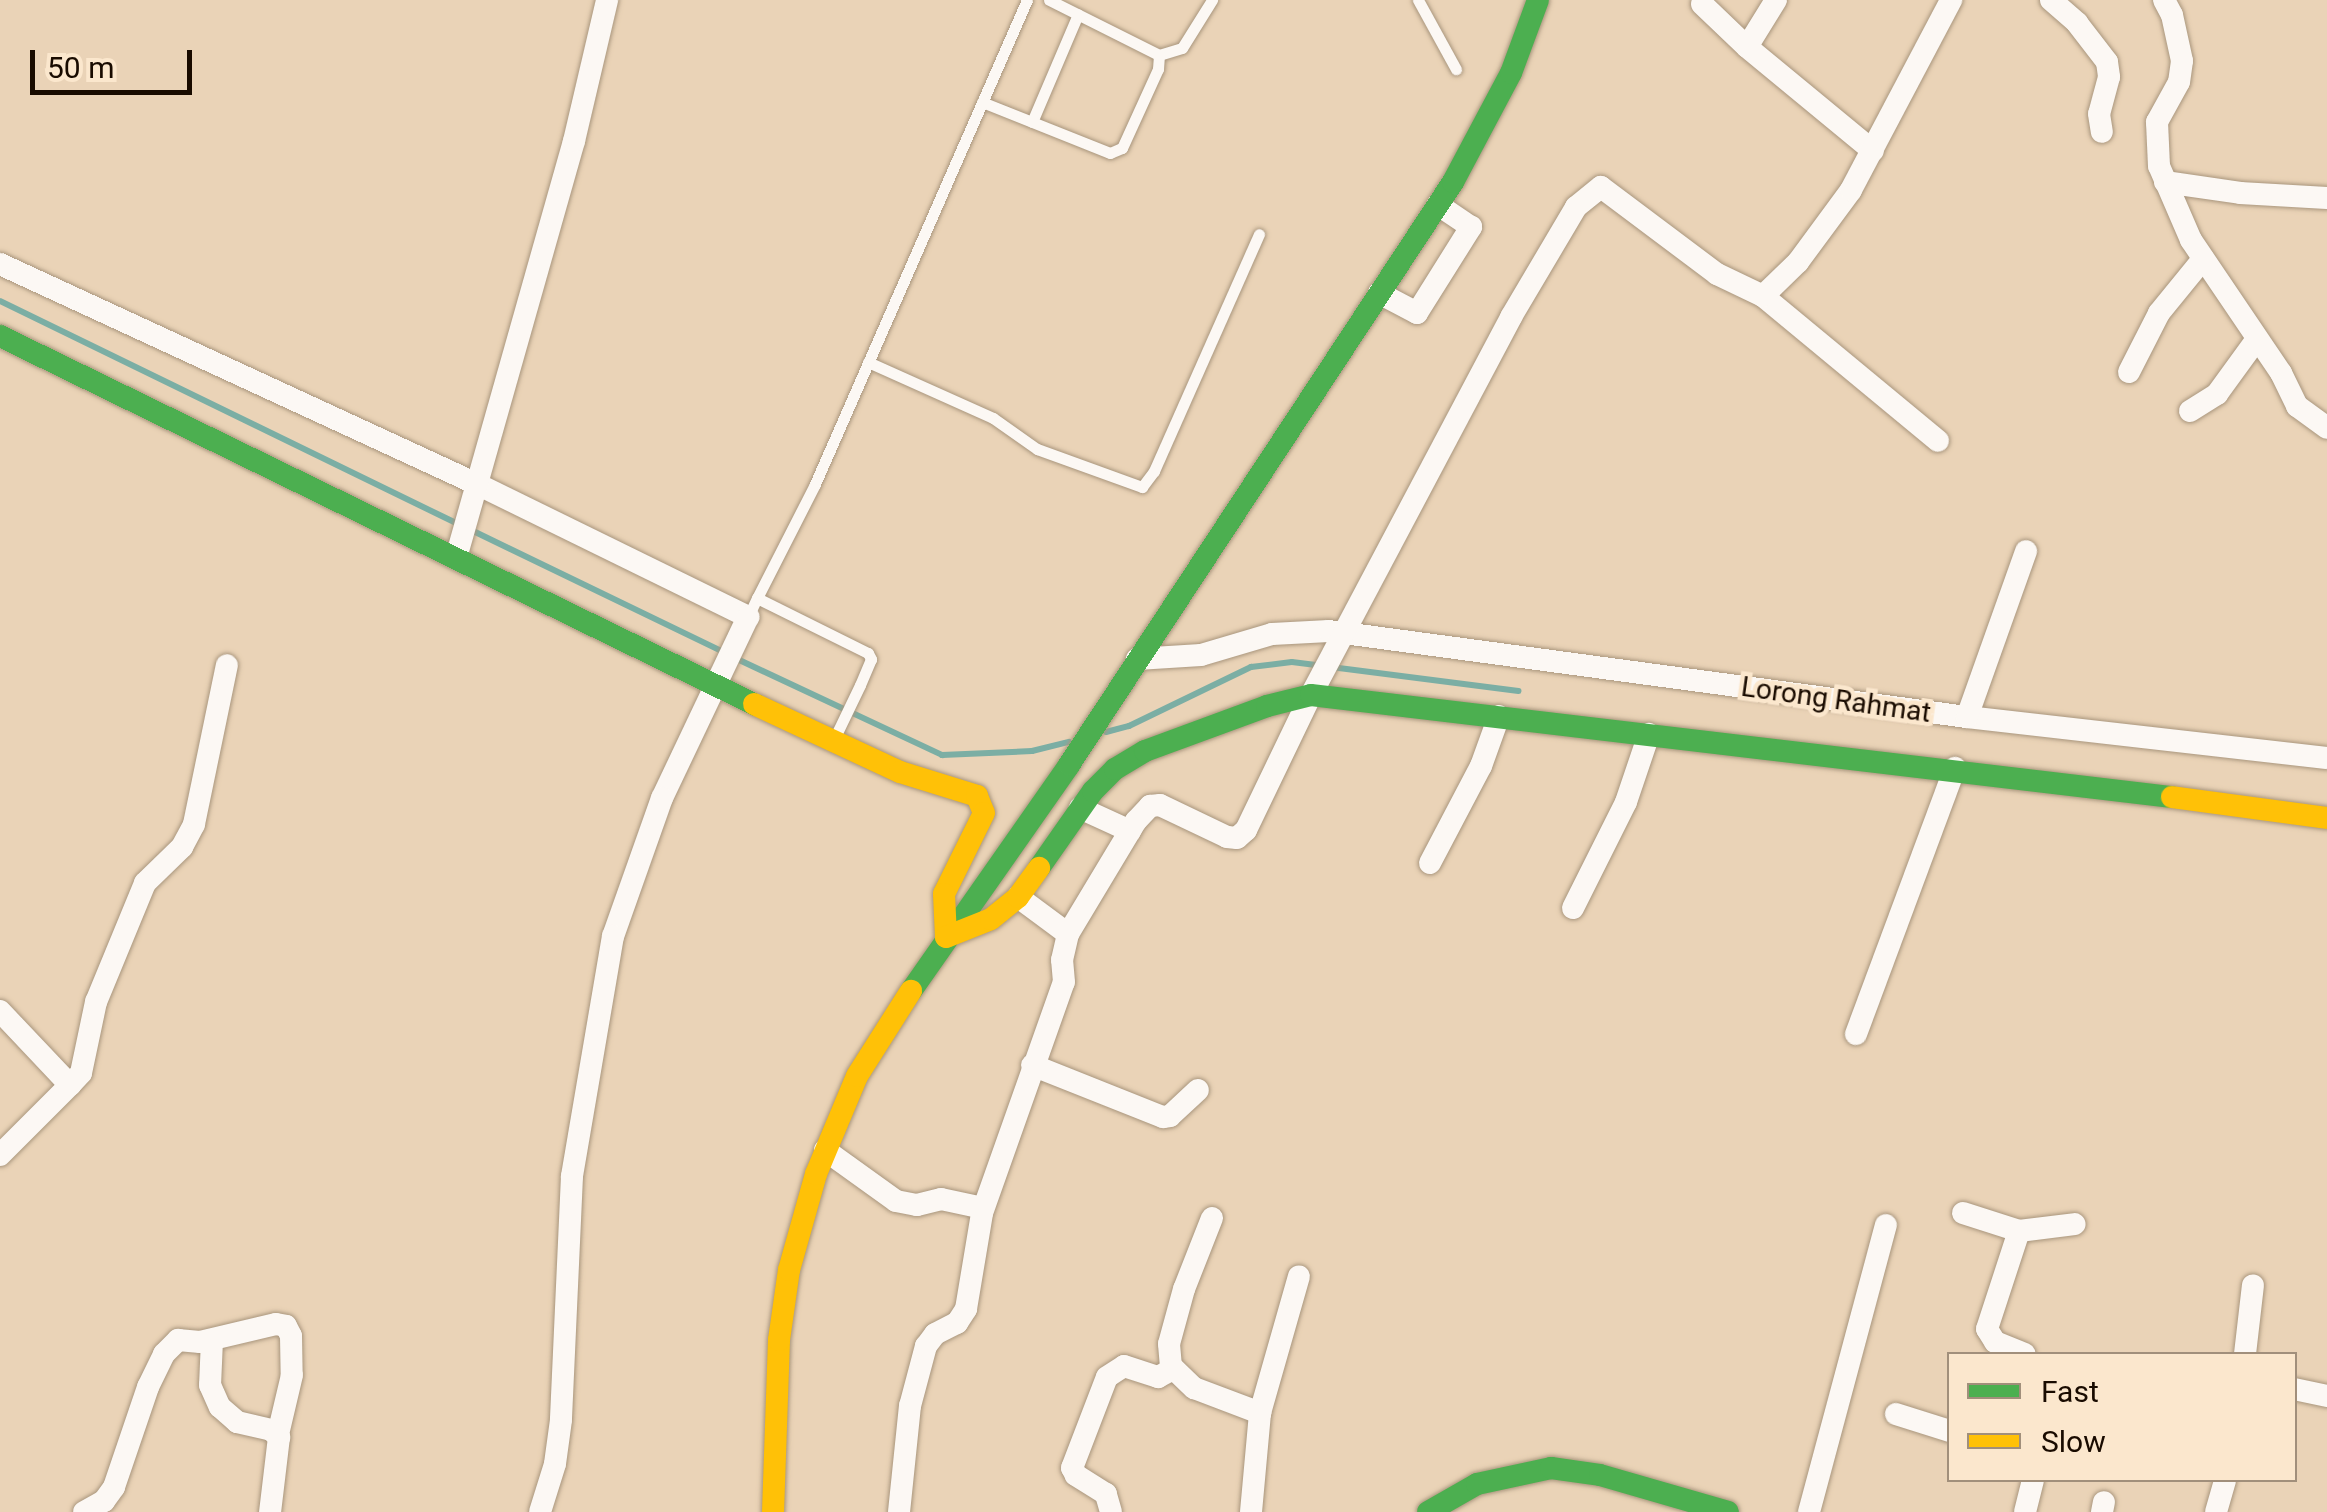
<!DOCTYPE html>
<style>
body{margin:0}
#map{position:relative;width:2327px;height:1512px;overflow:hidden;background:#ead3b7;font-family:Roboto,sans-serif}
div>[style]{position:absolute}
.stream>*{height:6px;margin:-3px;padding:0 3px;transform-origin:3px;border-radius:3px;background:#7baea4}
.roads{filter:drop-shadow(0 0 2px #a9967d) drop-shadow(0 0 2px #a9967d)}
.lane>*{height:11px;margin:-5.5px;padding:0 5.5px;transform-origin:5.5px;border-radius:5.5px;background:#fcf8f4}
.street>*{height:22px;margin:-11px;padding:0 11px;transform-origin:11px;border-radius:11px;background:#fcf8f4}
.fast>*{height:22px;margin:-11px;padding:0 11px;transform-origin:11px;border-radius:11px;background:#4caf50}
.slow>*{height:22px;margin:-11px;padding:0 11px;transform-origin:11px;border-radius:11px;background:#ffc107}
span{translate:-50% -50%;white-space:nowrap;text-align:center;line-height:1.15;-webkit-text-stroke:9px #fbe7cd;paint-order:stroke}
.street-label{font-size:28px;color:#190b00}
.legend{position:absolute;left:1947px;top:1352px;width:350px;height:130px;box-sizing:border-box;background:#fbe7cd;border:2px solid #a18f7b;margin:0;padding:12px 18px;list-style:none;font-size:30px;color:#190b00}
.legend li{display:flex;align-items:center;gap:20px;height:50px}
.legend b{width:50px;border:2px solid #a18f7b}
.scale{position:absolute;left:30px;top:50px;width:162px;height:45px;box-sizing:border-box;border:5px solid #190b00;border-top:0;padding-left:12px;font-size:30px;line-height:35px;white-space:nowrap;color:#190b00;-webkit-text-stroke:8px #fbe7cd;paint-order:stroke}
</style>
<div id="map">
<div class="stream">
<div style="left:0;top:301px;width:509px;rotate:25.96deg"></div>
<div style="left:469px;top:529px;width:283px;rotate:25.8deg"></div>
<div style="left:735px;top:658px;width:229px;rotate:25.1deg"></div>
<div style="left:942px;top:755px;width:90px;rotate:-2.5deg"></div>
<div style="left:1032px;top:751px;width:38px;rotate:-14deg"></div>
<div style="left:1331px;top:667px;width:189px;rotate:7.3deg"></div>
<div style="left:1106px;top:732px;width:24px;rotate:-15deg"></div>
<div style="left:1129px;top:726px;width:136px;rotate:-25.8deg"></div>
<div style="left:1251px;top:667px;width:41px;rotate:-7deg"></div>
<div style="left:1292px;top:662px;width:26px;rotate:7deg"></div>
</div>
<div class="roads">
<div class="lane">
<div style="left:1418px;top:0;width:79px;rotate:61.2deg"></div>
<div style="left:1159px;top:55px;width:24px;rotate:-17deg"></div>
<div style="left:1182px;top:48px;width:57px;rotate:-58deg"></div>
<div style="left:982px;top:102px;width:138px;rotate:21.7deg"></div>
<div style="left:1110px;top:153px;width:13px;rotate:-23deg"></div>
<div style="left:1122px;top:148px;width:87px;rotate:-65.5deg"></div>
<div style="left:1158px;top:69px;width:14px;rotate:-86deg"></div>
<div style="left:1159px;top:55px;width:123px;rotate:-153.4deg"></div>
<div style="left:1032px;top:122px;width:117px;rotate:-66.9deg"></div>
<div style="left:868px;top:362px;width:137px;rotate:24.1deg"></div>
<div style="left:993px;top:418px;width:54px;rotate:35.2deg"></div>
<div style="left:1037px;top:449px;width:112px;rotate:19.9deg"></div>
<div style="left:1142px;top:487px;width:20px;rotate:-53deg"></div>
<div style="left:1154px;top:471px;width:259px;rotate:-66.1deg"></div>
<div style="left:757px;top:598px;width:128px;rotate:-63deg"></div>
<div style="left:815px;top:484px;width:528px;rotate:-66.35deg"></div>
<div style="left:748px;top:617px;width:21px;rotate:-65deg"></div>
<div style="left:757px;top:598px;width:124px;rotate:26.4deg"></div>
<div style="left:868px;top:653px;width:7px;rotate:63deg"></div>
<div style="left:871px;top:659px;width:28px;rotate:113deg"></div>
<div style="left:860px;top:685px;width:58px;rotate:115.7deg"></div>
</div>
<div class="street">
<div style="left:1776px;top:0;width:55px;rotate:121.7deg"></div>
<div style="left:1747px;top:47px;width:163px;rotate:39.5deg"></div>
<div style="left:2051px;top:0;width:35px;rotate:41deg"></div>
<div style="left:2077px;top:23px;width:49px;rotate:52.4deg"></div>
<div style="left:2107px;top:62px;width:15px;rotate:82deg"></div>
<div style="left:2109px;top:77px;width:38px;rotate:105deg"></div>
<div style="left:2099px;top:114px;width:18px;rotate:81deg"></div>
<div style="left:2164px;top:0;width:17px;rotate:62deg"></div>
<div style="left:2172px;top:15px;width:47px;rotate:77.7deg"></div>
<div style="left:2182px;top:61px;width:21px;rotate:98deg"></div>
<div style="left:2179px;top:82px;width:46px;rotate:118.8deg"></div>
<div style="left:2157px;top:122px;width:44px;rotate:87.4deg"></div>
<div style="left:2159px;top:166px;width:81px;rotate:66.6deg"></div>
<div style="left:2191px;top:240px;width:161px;rotate:55.9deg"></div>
<div style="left:2281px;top:373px;width:37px;rotate:64deg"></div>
<div style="left:2297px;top:406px;width:37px;rotate:36deg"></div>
<div style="left:1702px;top:4px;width:62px;rotate:43.7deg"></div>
<div style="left:2165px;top:182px;width:76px;rotate:8.3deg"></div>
<div style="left:2240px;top:193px;width:87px;rotate:3.3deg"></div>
<div style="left:0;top:264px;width:528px;rotate:24.77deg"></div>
<div style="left:479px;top:485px;width:300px;rotate:26.1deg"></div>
<div style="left:748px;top:617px;width:200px;rotate:115.4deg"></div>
<div style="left:662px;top:798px;width:146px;rotate:109.5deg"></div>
<div style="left:613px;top:936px;width:243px;rotate:99.7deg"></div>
<div style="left:572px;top:1176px;width:244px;rotate:92.6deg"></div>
<div style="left:561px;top:1420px;width:44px;rotate:97.8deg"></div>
<div style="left:555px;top:1464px;width:50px;rotate:107.4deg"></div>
<div style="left:1379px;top:293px;width:43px;rotate:27.8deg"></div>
<div style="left:1417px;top:313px;width:102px;rotate:-57.9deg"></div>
<div style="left:1471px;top:227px;width:40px;rotate:-146deg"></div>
<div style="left:1763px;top:296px;width:227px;rotate:39.6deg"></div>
<div style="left:2129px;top:372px;width:66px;rotate:-63deg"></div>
<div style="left:2159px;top:313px;width:70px;rotate:-50.8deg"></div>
<div style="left:2190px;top:411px;width:32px;rotate:-32deg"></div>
<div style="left:2217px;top:394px;width:68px;rotate:-54deg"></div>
<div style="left:456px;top:558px;width:433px;rotate:-74.2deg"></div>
<div style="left:574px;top:141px;width:145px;rotate:-76.8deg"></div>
<div style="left:1137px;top:659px;width:64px;rotate:-3.6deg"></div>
<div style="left:1201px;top:655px;width:74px;rotate:-16.5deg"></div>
<div style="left:1272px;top:634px;width:57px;rotate:-3deg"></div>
<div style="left:1329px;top:631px;width:644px;rotate:7.68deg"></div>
<div style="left:1967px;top:717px;width:362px;rotate:6.5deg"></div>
<div style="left:1967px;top:717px;width:176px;rotate:-70.4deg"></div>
<div style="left:1080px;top:808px;width:55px;rotate:24.7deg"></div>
<div style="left:1430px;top:863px;width:110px;rotate:-62.3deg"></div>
<div style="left:1481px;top:766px;width:53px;rotate:-70.2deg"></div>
<div style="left:1018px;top:897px;width:62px;rotate:36.5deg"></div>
<div style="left:1573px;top:908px;width:119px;rotate:-63.4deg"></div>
<div style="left:1626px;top:802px;width:72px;rotate:-71.3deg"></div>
<div style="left:0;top:1011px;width:102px;rotate:46.6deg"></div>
<div style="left:70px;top:1085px;width:99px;rotate:135deg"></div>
<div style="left:1856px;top:1034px;width:284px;rotate:-69.6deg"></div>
<div style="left:1032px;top:1065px;width:141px;rotate:21.7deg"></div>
<div style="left:1163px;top:1117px;width:7px;rotate:-8deg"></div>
<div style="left:1170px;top:1116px;width:38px;rotate:-43deg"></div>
<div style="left:70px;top:1085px;width:16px;rotate:-47deg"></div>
<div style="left:81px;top:1073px;width:73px;rotate:-78.1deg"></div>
<div style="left:96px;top:1002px;width:129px;rotate:-67.6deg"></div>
<div style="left:145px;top:883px;width:52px;rotate:-44.2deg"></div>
<div style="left:182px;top:847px;width:26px;rotate:-62deg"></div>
<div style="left:194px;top:824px;width:162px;rotate:-78.3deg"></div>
<div style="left:825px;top:1150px;width:87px;rotate:35.7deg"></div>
<div style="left:896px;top:1201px;width:21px;rotate:11deg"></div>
<div style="left:917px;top:1205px;width:25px;rotate:-14deg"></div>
<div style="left:941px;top:1199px;width:43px;rotate:12.1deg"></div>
<div style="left:1963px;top:1213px;width:59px;rotate:17.8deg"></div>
<div style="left:2019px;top:1231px;width:103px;rotate:108.1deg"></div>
<div style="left:1987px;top:1329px;width:15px;rotate:58deg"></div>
<div style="left:1995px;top:1342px;width:32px;rotate:22deg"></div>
<div style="left:1212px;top:1218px;width:76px;rotate:111.5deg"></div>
<div style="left:1184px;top:1289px;width:57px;rotate:105.3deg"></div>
<div style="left:1169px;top:1344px;width:22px;rotate:85deg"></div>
<div style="left:1171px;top:1366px;width:32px;rotate:44deg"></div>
<div style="left:1194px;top:1388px;width:71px;rotate:20.7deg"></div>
<div style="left:2019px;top:1231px;width:56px;rotate:-7.1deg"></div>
<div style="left:212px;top:1340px;width:45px;rotate:92.5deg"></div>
<div style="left:210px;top:1385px;width:24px;rotate:66deg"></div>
<div style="left:220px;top:1407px;width:23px;rotate:41deg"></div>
<div style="left:237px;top:1422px;width:35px;rotate:13deg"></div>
<div style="left:271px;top:1430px;width:11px;rotate:41deg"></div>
<div style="left:279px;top:1437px;width:76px;rotate:96.8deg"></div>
<div style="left:2245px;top:1354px;width:69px;rotate:-83.4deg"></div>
<div style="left:2294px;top:1389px;width:34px;rotate:12deg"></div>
<div style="left:1896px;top:1414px;width:57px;rotate:17.5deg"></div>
<div style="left:84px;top:1512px;width:23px;rotate:-29deg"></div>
<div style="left:104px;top:1501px;width:17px;rotate:-54deg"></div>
<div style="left:114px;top:1487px;width:106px;rotate:-71.2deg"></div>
<div style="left:148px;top:1387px;width:37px;rotate:-64deg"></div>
<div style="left:164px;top:1354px;width:20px;rotate:-45deg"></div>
<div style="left:178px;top:1340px;width:22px;rotate:5deg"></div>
<div style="left:200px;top:1342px;width:78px;rotate:-13.3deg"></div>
<div style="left:276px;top:1324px;width:10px;rotate:11deg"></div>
<div style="left:286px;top:1326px;width:11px;rotate:63deg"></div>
<div style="left:291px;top:1336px;width:39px;rotate:89deg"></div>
<div style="left:292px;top:1375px;width:61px;rotate:103.3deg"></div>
<div style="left:899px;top:1512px;width:107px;rotate:-84.1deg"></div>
<div style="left:910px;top:1406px;width:62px;rotate:-75.1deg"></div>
<div style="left:926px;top:1346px;width:15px;rotate:-53deg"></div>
<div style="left:935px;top:1334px;width:25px;rotate:-27deg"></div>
<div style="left:957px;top:1323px;width:17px;rotate:-57deg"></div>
<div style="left:966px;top:1309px;width:97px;rotate:-80.5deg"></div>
<div style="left:982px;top:1213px;width:245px;rotate:-70.5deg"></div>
<div style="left:1064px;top:982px;width:22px;rotate:-95deg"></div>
<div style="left:1062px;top:960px;width:27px;rotate:-77deg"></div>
<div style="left:1068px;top:934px;width:132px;rotate:-59deg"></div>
<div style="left:1136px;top:821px;width:21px;rotate:-47deg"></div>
<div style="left:1150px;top:806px;width:10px;rotate:-6deg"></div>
<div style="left:1160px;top:805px;width:74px;rotate:25.5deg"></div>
<div style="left:1227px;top:837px;width:10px;rotate:6deg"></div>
<div style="left:1237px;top:838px;width:12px;rotate:-42deg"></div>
<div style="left:1246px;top:830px;width:150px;rotate:-64.3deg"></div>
<div style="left:1311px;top:695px;width:428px;rotate:-62.1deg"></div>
<div style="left:1511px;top:317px;width:128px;rotate:-59.4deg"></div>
<div style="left:1576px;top:207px;width:32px;rotate:-39deg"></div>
<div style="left:1601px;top:187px;width:145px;rotate:36.9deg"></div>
<div style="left:1717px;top:274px;width:51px;rotate:25.6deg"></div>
<div style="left:1763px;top:296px;width:49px;rotate:-44.2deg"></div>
<div style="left:1798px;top:262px;width:89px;rotate:-53.6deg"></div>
<div style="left:1851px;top:190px;width:215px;rotate:-62.2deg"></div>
<div style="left:1111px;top:1512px;width:19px;rotate:-106deg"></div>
<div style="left:1106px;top:1494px;width:36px;rotate:-148deg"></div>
<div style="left:1076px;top:1475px;width:8px;rotate:-120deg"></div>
<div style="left:1072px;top:1468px;width:97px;rotate:-69deg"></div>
<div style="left:1107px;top:1377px;width:20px;rotate:-33deg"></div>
<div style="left:1124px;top:1366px;width:36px;rotate:18deg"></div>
<div style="left:1158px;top:1377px;width:17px;rotate:-28deg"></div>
<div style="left:1251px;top:1512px;width:99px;rotate:-84.8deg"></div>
<div style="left:1260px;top:1413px;width:142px;rotate:-74.1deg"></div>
<div style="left:1809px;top:1512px;width:297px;rotate:-75deg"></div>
<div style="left:2025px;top:1512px;width:33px;rotate:-76deg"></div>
<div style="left:2102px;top:1512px;width:10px;rotate:-79deg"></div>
<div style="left:2216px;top:1512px;width:33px;rotate:-74deg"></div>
</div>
<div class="fast">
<div style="left:0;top:336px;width:839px;rotate:26.02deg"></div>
<div style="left:1039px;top:868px;width:94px;rotate:-55deg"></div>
<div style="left:1093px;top:791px;width:31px;rotate:-45deg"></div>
<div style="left:1115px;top:769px;width:35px;rotate:-31deg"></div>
<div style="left:1145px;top:751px;width:130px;rotate:-20.2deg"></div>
<div style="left:1267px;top:706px;width:45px;rotate:-14deg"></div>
<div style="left:1311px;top:695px;width:867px;rotate:6.76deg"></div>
<div style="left:911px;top:991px;width:276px;rotate:-55deg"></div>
<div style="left:1069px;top:765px;width:698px;rotate:-56.63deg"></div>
<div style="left:1453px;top:182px;width:123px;rotate:-62deg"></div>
<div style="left:1511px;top:73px;width:78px;rotate:-69.7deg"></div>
<div style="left:1428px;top:1512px;width:56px;rotate:-29.7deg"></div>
<div style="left:1477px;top:1484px;width:76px;rotate:-12.2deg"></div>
<div style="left:1551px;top:1468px;width:49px;rotate:8.1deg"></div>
<div style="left:1600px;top:1475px;width:133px;rotate:16.1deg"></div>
</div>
<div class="slow">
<div style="left:754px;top:704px;width:161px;rotate:25deg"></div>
<div style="left:900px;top:772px;width:81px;rotate:17.3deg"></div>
<div style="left:977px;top:796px;width:18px;rotate:68deg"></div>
<div style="left:984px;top:813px;width:90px;rotate:116.3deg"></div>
<div style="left:944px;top:894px;width:43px;rotate:87.3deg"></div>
<div style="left:946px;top:937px;width:48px;rotate:-21.8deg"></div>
<div style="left:991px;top:919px;width:35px;rotate:-39deg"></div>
<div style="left:1018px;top:897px;width:36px;rotate:-54deg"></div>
<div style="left:2172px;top:797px;width:156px;rotate:7.7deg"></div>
<div style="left:773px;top:1512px;width:172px;rotate:-88deg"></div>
<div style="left:779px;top:1340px;width:71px;rotate:-81.9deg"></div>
<div style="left:789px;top:1270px;width:100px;rotate:-74.3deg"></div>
<div style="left:816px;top:1174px;width:106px;rotate:-67.3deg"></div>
<div style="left:857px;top:1076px;width:101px;rotate:-57.6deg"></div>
</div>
</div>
<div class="street-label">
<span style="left:1836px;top:700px;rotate:8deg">Lorong Rahmat</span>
</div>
<ul class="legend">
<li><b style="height:12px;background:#4caf50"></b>Fast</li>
<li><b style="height:12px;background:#ffc107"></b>Slow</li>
</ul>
<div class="scale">50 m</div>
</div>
